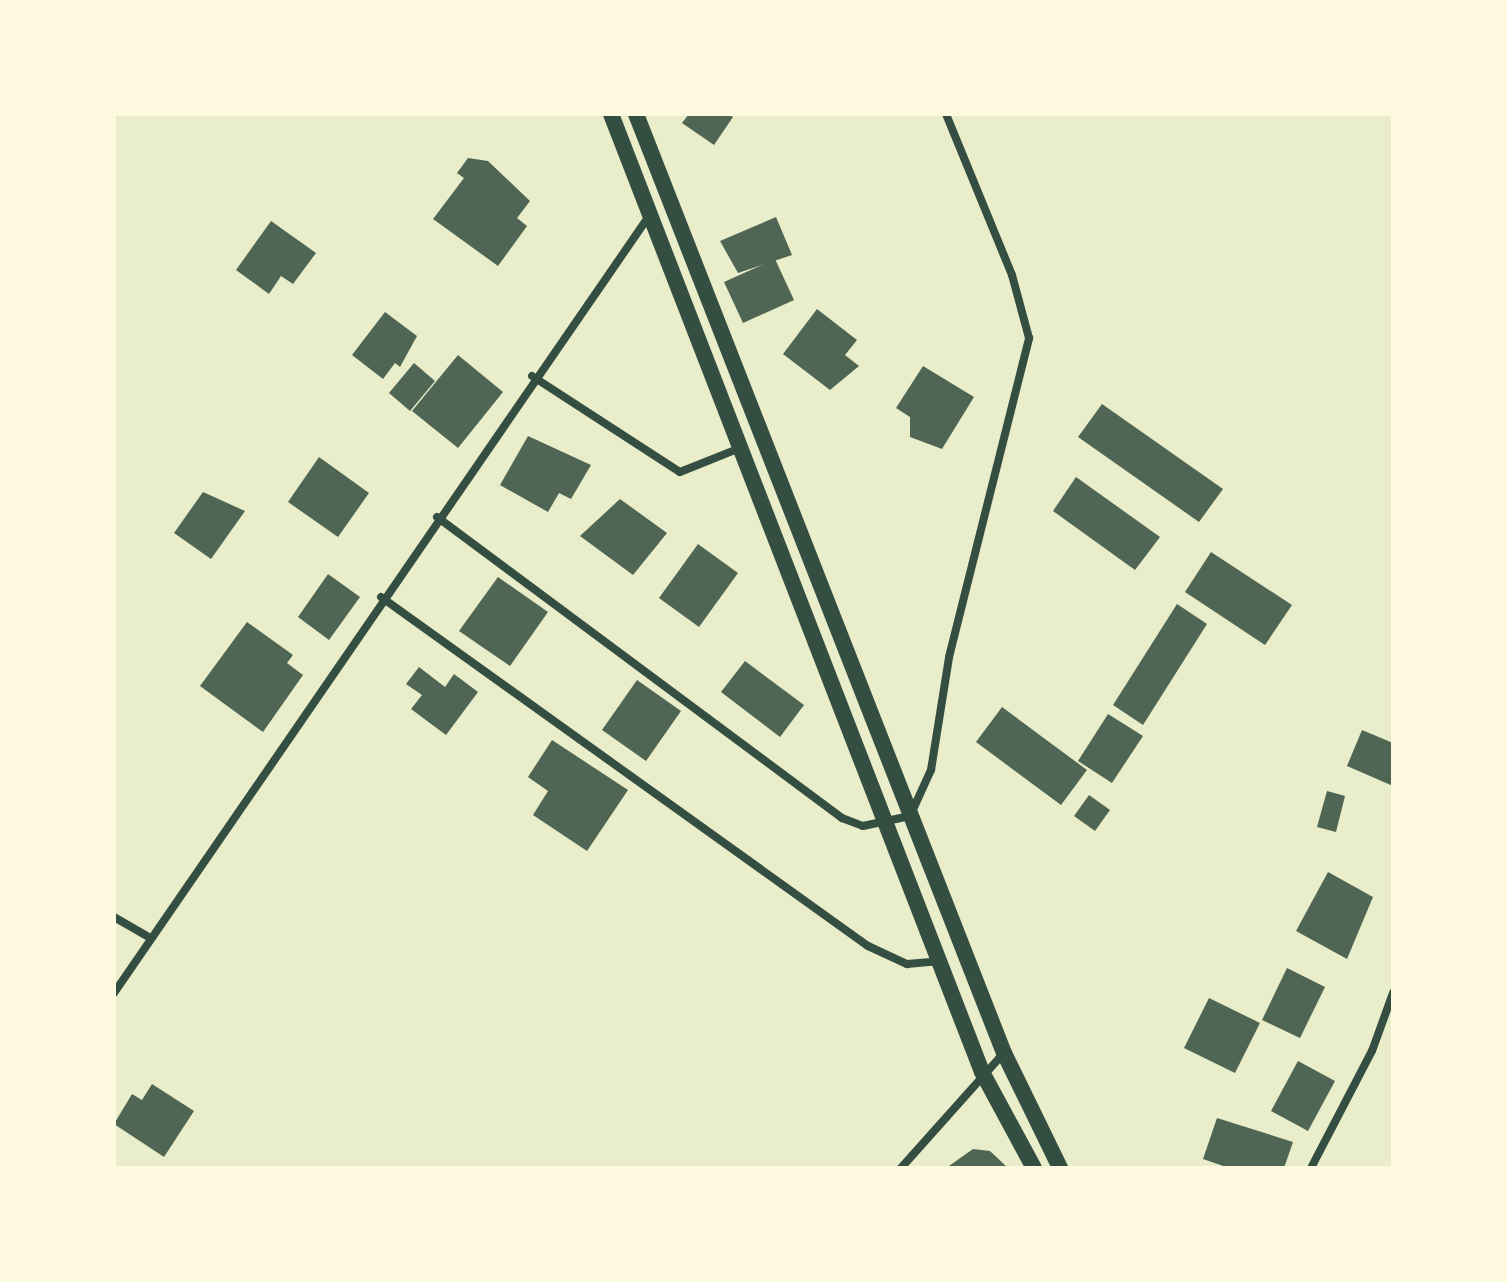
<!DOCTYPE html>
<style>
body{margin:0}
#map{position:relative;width:1507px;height:1282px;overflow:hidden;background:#e9edc9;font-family:"Source Sans 3",sans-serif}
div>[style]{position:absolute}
.building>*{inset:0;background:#4f6655}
.minor>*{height:8px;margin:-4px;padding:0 4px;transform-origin:4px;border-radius:4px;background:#344e41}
.secondary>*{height:16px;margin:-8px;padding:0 8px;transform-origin:8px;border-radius:8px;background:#344e41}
span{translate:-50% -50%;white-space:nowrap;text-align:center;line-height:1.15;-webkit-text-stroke:8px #fefae0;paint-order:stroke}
.frame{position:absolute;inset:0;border:116px solid #fefae0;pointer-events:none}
</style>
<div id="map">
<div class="building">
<div style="clip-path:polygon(689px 114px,728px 114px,733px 117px,714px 145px,682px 123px)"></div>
<div style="clip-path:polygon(468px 158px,488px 161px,530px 201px,517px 218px,527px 226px,498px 266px,433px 219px,464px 178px,457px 173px)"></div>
<div style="clip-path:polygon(776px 217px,792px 255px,738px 273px,720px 241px)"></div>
<div style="clip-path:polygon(271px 221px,316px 253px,293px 284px,281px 276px,269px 294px,236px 270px)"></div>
<div style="clip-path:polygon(775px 259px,794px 300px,743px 323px,724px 282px)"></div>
<div style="clip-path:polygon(817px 309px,857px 340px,845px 355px,859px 366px,830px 390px,783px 354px)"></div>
<div style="clip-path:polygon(385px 312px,417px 336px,400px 367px,395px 363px,383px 379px,352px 355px)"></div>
<div style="clip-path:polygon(458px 355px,503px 392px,458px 448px,412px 411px)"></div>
<div style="clip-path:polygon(414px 363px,435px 381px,410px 411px,389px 393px)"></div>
<div style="clip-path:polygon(923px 366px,974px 397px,942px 449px,910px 437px,910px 417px,896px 408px)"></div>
<div style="clip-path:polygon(1102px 404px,1223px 489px,1199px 522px,1078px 437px)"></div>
<div style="clip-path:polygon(528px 436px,591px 465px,571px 499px,559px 493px,548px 512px,500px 485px)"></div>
<div style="clip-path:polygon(319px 457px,369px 493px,338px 537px,288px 502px)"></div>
<div style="clip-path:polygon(1076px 477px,1160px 537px,1135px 570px,1053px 511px)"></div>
<div style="clip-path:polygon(203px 492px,245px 511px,211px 559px,174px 533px)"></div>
<div style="clip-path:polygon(620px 499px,667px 533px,633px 575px,580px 536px)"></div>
<div style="clip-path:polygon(698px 544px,738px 573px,699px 627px,659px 598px)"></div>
<div style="clip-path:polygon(1211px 552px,1292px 605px,1265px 645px,1185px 592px)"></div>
<div style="clip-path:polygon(328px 574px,360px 597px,329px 640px,298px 617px)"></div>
<div style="clip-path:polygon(498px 577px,548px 612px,510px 666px,459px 631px)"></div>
<div style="clip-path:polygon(1177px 604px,1207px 624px,1143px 725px,1113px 705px)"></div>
<div style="clip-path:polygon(247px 622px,293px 655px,287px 663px,303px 675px,263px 732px,200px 686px)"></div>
<div style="clip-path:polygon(745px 661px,804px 705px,780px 737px,721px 692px)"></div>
<div style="clip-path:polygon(419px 667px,445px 687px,454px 674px,478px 692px,446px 735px,411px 709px,422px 695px,406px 684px)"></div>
<div style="clip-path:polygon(637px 680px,681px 711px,646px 761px,602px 730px)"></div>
<div style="clip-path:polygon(1002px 707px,1087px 770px,1061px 805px,976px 742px)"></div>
<div style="clip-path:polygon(1108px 714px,1143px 736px,1112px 783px,1078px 761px)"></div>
<div style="clip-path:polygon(1362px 730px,1393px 743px,1393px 786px,1347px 766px)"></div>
<div style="clip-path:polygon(552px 740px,628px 790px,587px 851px,533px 815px,548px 791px,528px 777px)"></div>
<div style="clip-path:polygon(1327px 791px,1345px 796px,1336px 832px,1317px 827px)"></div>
<div style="clip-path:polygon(1089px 795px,1110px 810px,1095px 831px,1074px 816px)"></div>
<div style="clip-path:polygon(1328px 872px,1373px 897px,1347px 959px,1296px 931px)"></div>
<div style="clip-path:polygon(1287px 968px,1325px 987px,1300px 1038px,1262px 1020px)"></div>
<div style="clip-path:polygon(1209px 998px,1260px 1023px,1235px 1073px,1184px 1048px)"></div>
<div style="clip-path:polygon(1298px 1061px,1335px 1081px,1308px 1131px,1271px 1111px)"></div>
<div style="clip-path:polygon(152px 1084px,194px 1111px,164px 1157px,114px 1124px,132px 1094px,142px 1100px)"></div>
<div style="clip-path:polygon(1217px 1118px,1293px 1142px,1284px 1168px,1229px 1168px,1203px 1159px)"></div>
<div style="clip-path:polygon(973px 1149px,990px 1151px,1008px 1168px,949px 1166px)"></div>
</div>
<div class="minor">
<div style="left:532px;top:376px;width:176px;rotate:33deg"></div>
<div style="left:680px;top:472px;width:65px;rotate:-21.8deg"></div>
<div style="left:437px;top:517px;width:505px;rotate:36.62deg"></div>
<div style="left:842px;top:818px;width:22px;rotate:21deg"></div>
<div style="left:863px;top:826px;width:48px;rotate:-12deg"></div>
<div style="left:910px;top:816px;width:51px;rotate:-65.5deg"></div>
<div style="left:931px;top:770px;width:114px;rotate:-80.9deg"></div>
<div style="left:949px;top:657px;width:329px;rotate:-75.9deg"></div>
<div style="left:1029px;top:338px;width:65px;rotate:-105.1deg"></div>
<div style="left:1012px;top:275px;width:174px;rotate:-112.3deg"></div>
<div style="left:381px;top:597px;width:599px;rotate:35.63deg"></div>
<div style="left:868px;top:946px;width:43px;rotate:24.8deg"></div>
<div style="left:907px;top:964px;width:33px;rotate:-5deg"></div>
<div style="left:114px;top:917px;width:38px;rotate:30deg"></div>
<div style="left:114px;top:993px;width:943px;rotate:-55.45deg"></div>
<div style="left:901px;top:1168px;width:154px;rotate:-48.2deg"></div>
<div style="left:1311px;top:1168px;width:132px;rotate:-62.5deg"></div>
<div style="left:1372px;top:1051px;width:62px;rotate:-70.1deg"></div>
</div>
<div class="secondary">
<div style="left:611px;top:114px;width:1027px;rotate:68.83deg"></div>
<div style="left:982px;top:1072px;width:109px;rotate:61.6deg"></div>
<div style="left:636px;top:114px;width:1009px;rotate:68.6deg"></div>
<div style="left:1004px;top:1053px;width:128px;rotate:64deg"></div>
</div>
<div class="frame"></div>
</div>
